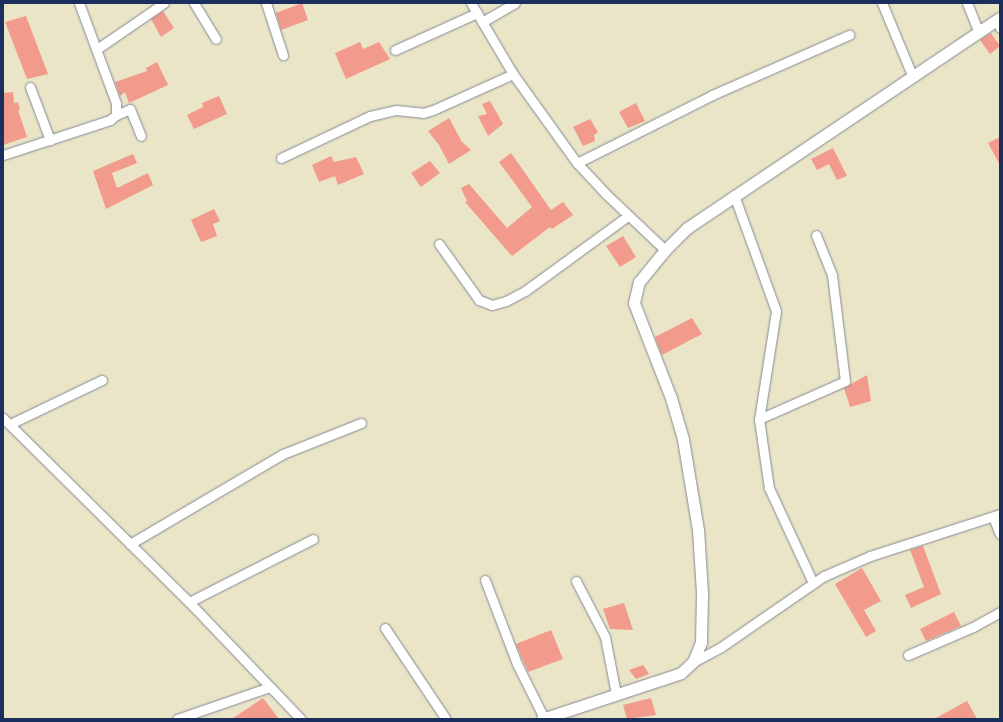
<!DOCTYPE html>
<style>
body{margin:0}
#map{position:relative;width:1003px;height:722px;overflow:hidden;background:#ebe5c8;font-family:"Playpen Sans",sans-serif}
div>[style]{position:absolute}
.building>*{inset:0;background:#f29a8b}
.roads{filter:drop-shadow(0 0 1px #838a93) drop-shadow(0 0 1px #838a93)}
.minor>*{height:9px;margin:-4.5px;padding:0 4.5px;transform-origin:4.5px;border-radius:4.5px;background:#fff}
.tertiary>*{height:11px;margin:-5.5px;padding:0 5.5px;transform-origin:5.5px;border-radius:5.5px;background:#fff}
span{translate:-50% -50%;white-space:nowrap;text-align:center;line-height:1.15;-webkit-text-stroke:3px #fdfcf7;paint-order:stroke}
.frame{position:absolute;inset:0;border:4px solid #1b2f5e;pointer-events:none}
</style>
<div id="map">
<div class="building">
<div style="clip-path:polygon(302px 3px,308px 20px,281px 30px,276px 13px)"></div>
<div style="clip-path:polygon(163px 11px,174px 28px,161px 37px,151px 19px)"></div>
<div style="clip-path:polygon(26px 16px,48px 74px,27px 79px,5px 22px)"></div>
<div style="clip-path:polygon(991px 33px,1000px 46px,990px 54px,980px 40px)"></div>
<div style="clip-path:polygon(360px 42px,363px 49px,379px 42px,390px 59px,346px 79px,335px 53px)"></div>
<div style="clip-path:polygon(157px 62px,168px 85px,129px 103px,125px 92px,120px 96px,115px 82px,147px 71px,146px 68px)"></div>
<div style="clip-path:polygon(13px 92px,14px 103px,18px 102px,20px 110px,18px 110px,27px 137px,3px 145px,3px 93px)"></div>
<div style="clip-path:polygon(219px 96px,227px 114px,194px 129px,187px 115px,203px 107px,202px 103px)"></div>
<div style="clip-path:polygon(490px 101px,503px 124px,488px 136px,478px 116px,487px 114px,482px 104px)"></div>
<div style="clip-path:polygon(636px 103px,645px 121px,628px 128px,619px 112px)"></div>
<div style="clip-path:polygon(449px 118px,462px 142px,471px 150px,449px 164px,439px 145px,428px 131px)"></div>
<div style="clip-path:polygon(590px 119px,598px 132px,594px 135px,595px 141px,583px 146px,573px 127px)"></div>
<div style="clip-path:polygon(1000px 137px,1000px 165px,988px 143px)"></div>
<div style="clip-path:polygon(833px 148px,847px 176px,837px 180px,829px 164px,817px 170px,811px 159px)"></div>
<div style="clip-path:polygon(511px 153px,551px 210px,563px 202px,573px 215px,552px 229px,550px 227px,512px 256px,465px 202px,467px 201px,461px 188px,469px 184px,507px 228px,532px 207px,499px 162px)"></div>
<div style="clip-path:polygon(133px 154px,137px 163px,112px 173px,117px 188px,148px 173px,153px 185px,106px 209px,93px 171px)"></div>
<div style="clip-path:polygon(331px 156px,334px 162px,356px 157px,364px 174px,338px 185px,335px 176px,319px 182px,312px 165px)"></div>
<div style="clip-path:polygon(430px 161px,440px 173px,421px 187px,411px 173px)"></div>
<div style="clip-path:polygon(214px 209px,220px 221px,213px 224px,217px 236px,201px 242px,191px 220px)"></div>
<div style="clip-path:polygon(623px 236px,636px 257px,620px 267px,606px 246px)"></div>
<div style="clip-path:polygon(692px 318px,702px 334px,662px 355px,655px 337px)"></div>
<div style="clip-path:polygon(867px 375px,871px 401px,850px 407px,844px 388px)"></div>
<div style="clip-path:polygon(923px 546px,941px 594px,911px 608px,905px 595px,924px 587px,910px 550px)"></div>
<div style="clip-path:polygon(862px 568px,881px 601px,864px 610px,876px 631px,866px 637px,835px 584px)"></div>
<div style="clip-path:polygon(624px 603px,633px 630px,610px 629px,603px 609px)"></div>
<div style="clip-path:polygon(954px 612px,961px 626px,926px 641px,920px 629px)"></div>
<div style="clip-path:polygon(551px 630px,563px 659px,528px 672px,516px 644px)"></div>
<div style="clip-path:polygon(643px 665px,649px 674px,636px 679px,629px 670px)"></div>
<div style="clip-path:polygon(263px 698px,279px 719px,232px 719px)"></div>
<div style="clip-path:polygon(651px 698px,656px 715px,627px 719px,623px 705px)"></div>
<div style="clip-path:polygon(967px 701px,977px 719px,934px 719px)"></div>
</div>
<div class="roads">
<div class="minor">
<div style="left:194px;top:3px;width:42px;rotate:58.6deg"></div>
<div style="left:266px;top:3px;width:55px;rotate:71.9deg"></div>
<div style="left:471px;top:3px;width:82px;rotate:59.4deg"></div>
<div style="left:513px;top:74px;width:110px;rotate:54.3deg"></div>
<div style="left:577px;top:163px;width:42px;rotate:46.9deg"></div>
<div style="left:606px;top:194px;width:81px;rotate:43.5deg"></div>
<div style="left:882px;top:3px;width:78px;rotate:67.4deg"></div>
<div style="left:967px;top:3px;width:31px;rotate:68deg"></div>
<div style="left:996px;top:20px;width:9px;rotate:63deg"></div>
<div style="left:482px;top:22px;width:38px;rotate:-30deg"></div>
<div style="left:97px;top:49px;width:81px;rotate:-34.5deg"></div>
<div style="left:395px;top:50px;width:90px;rotate:-24.3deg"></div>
<div style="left:30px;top:87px;width:57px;rotate:69.3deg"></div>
<div style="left:116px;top:115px;width:15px;rotate:-23deg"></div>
<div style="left:130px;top:109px;width:29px;rotate:68deg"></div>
<div style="left:3px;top:155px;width:113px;rotate:-18.1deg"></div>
<div style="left:110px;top:120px;width:8px;rotate:-40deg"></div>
<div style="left:116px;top:115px;width:12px;rotate:-90deg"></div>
<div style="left:116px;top:103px;width:107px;rotate:-110.3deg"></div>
<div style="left:281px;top:158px;width:98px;rotate:-25.3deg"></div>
<div style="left:370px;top:116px;width:27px;rotate:-13deg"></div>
<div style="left:396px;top:110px;width:27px;rotate:6deg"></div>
<div style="left:423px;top:113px;width:10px;rotate:-17deg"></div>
<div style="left:433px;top:110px;width:88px;rotate:-24.2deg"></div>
<div style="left:577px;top:163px;width:151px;rotate:-26.7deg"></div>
<div style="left:712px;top:95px;width:150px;rotate:-23.7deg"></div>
<div style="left:734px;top:195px;width:123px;rotate:70.1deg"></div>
<div style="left:776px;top:311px;width:109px;rotate:98.9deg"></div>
<div style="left:759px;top:419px;width:70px;rotate:81.8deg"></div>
<div style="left:769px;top:488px;width:105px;rotate:65.1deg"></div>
<div style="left:439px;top:244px;width:69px;rotate:54.5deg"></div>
<div style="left:479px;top:300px;width:14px;rotate:21deg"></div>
<div style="left:492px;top:305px;width:15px;rotate:-16deg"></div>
<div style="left:506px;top:301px;width:21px;rotate:-28deg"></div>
<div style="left:525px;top:291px;width:127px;rotate:-36.1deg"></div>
<div style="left:3px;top:418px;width:262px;rotate:44.7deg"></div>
<div style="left:189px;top:602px;width:162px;rotate:46.3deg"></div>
<div style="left:759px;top:419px;width:94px;rotate:-23.8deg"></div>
<div style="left:845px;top:381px;width:107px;rotate:-97deg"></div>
<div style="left:832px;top:275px;width:43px;rotate:-111.8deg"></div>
<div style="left:10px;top:424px;width:102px;rotate:-25.6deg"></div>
<div style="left:993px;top:517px;width:18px;rotate:68deg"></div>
<div style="left:130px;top:544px;width:178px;rotate:-30.5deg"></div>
<div style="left:283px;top:454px;width:84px;rotate:-21.7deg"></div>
<div style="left:485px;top:580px;width:90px;rotate:69.1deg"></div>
<div style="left:517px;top:664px;width:60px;rotate:63.4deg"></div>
<div style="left:576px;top:581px;width:63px;rotate:62.6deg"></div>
<div style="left:605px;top:637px;width:58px;rotate:79.1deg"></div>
<div style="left:189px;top:602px;width:139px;rotate:-26.9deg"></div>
<div style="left:385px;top:628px;width:110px;rotate:56.2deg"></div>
<div style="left:908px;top:655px;width:71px;rotate:-23.3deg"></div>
<div style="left:973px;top:627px;width:31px;rotate:-29deg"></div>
<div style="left:693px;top:662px;width:32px;rotate:-28deg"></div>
<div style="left:721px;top:647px;width:125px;rotate:-34.6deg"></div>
<div style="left:824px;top:576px;width:50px;rotate:-23.5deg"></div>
<div style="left:870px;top:556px;width:137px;rotate:-17.9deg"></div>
<div style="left:177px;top:719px;width:98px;rotate:-19deg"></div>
</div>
<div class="tertiary">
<div style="left:542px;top:719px;width:146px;rotate:-18.3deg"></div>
<div style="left:681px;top:673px;width:16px;rotate:-43deg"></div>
<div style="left:693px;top:662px;width:22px;rotate:-68deg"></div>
<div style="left:701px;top:642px;width:49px;rotate:-88.8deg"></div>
<div style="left:702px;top:593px;width:63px;rotate:-93.6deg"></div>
<div style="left:698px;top:530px;width:92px;rotate:-99.4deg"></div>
<div style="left:683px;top:439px;width:43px;rotate:-106.3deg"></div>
<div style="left:671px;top:398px;width:102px;rotate:-111.3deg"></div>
<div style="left:634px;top:303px;width:22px;rotate:-77deg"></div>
<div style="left:639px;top:282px;width:41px;rotate:-50.9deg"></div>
<div style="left:665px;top:250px;width:31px;rotate:-45deg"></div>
<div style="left:687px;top:228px;width:377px;rotate:-33.9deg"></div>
</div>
</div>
<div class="frame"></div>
</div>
